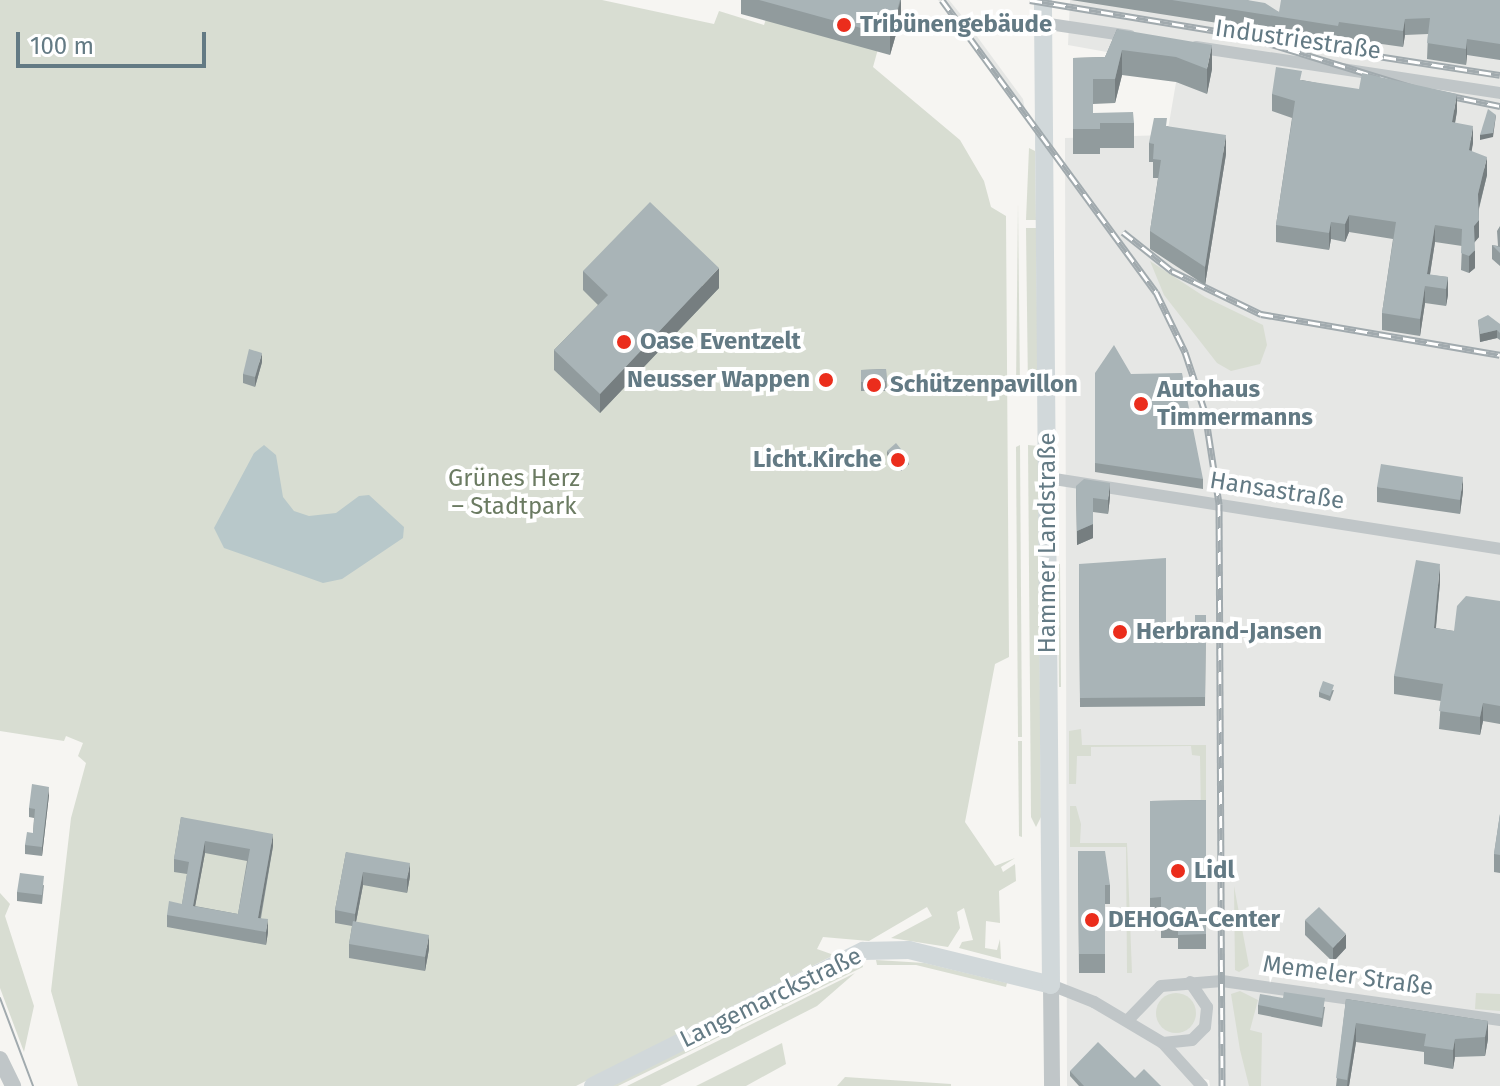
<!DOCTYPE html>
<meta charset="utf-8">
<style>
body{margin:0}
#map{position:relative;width:1500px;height:1086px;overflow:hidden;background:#f6f5f2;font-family:"Fira Sans",sans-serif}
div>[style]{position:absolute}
.built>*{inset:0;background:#e6e7e5}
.green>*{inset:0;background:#d8ddd2}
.round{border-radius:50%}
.water>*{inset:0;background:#b8c8ca}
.minor>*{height:12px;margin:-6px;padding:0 6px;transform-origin:6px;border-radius:6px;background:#c0c6c8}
.tertiary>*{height:16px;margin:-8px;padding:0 8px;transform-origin:8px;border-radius:8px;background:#c0c6c8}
.secondary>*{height:18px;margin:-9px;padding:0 9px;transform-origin:9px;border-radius:9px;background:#d1d8da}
.tram>*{height:2px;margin:-1px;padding:0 1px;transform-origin:1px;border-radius:1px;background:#a1aaae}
.rail>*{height:7px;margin-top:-3.5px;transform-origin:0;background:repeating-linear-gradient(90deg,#fff 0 12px,#a1aaae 0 24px);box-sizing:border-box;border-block:2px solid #a1aaae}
.wall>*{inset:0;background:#919b9d}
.shaded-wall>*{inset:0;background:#767e80}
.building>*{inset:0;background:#a9b4b7}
.dots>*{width:22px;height:22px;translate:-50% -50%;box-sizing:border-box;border:4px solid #fff;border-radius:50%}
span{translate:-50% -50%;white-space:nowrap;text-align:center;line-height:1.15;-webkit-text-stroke:8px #fff;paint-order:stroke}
.poi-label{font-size:24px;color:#637a84;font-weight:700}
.left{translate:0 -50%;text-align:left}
.right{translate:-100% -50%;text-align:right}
.street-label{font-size:24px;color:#637a84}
.park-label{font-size:24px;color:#6b7b62}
.scale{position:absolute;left:16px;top:32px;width:190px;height:36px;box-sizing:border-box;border:4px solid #637a84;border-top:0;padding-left:10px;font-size:24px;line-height:28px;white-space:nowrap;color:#637a84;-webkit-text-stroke:6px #fff;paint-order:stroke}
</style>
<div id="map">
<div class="built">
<div style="clip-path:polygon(938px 0,949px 0,962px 16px,1023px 99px,1027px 121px)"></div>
<div style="clip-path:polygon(1070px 0,1500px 0,1500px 1086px,1210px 1086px,1209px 1080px,1194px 1076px,1194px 1086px,1067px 1086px,1065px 138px,1167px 135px,1179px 65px,1068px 45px)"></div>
</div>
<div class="green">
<div style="clip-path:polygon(0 0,602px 0,714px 24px,719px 11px,764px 25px,767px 16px,878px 49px,873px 67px,960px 140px,984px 181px,991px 207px,1006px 216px,1009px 657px,995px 664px,965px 822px,995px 866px,1015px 858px,1001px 867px,1003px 872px,1015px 864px,1016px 881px,999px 891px,1000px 923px,986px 921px,985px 948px,997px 950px,1000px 939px,1001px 959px,959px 948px,962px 942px,973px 940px,964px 908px,957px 912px,960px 928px,948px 947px,891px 938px,932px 916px,927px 907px,869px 941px,823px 937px,817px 949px,834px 955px,576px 1086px,78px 1086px,51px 991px,71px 818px,86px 763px,78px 756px,83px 743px,66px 736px,64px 741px,0 731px)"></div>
<div style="clip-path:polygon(1029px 148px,1035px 151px,1036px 220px,1026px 220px)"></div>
<div style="clip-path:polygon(1018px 203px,1020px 389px,1016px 388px)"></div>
<div style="clip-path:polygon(1026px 228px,1036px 228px,1038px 389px,1028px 390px)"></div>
<div style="clip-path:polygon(1150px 261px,1205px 297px,1263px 325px,1267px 345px,1260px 364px,1231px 371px,1217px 363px,1164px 295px)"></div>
<div style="clip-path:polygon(1020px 445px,1022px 737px,1018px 737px,1016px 447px)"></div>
<div style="clip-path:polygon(1028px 445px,1038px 446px,1041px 817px,1036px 827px,1031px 817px)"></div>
<div style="clip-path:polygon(1058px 564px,1060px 564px,1061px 687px,1059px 687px)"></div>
<div style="clip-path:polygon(1081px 729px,1082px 745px,1206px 745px,1206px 815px,1201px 815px,1200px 756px,1192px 755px,1191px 746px,1091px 747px,1091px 756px,1077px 756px,1076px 784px,1069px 784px,1069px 731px)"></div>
<div style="clip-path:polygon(1018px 741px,1022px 741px,1022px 837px,1019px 836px)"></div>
<div style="clip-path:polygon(1070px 806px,1076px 806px,1081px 824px,1080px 843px,1127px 843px,1132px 973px,1127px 973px,1126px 847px,1070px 847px)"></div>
<div style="clip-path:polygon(1234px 886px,1249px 966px,1239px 972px,1235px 970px)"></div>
<div style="clip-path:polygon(0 893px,10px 904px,5px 916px,34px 1006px,24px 1052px,0 988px)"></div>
<div style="clip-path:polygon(876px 960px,925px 963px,1007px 983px,1006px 987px,916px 965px,877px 965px)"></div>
<div style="clip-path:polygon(862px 963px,863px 967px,618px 1086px,608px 1086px)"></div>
<div style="clip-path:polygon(855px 973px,817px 1006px,660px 1086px,627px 1086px)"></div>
<div style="clip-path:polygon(1240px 991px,1258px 1000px,1250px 1030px,1262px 1033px,1261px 1086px,1249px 1086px,1240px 1050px,1231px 994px)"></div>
<div style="clip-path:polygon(1476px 993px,1500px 994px,1500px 1011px,1475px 1009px)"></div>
<div class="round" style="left:1156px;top:993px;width:40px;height:40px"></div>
<div style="clip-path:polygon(782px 1043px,786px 1064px,746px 1086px,696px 1086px)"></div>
<div style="clip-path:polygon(845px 1077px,951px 1084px,951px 1086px,837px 1086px)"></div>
</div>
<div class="water">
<div style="clip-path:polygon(264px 445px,276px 455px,283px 497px,294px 511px,309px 516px,336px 513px,359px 496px,369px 495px,404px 527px,403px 538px,342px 579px,323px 583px,224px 548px,214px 528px,254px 453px)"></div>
</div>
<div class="minor">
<div style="left:1042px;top:23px;width:89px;rotate:8.4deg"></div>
<div style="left:1196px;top:47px;width:307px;rotate:8.6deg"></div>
<div style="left:1048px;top:478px;width:458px;rotate:8.9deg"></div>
<div style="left:1051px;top:985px;width:46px;rotate:21.6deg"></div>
<div style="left:1094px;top:1002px;width:80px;rotate:30.7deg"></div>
<div style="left:1163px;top:1043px;width:58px;rotate:47.8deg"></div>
<div style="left:1128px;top:1020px;width:47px;rotate:-45.9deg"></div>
<div style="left:1161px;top:986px;width:61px;rotate:-4.7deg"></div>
<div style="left:1222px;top:981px;width:281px;rotate:8deg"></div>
<div style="left:1163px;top:1043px;width:29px;rotate:-6deg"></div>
<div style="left:1192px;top:1040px;width:18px;rotate:-45deg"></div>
<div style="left:1205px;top:1027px;width:20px;rotate:-84deg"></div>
<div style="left:1207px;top:1007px;width:30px;rotate:-124deg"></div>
</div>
<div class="tertiary">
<div style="left:1051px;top:985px;width:101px;rotate:89.4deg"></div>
<div style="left:0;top:1059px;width:30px;rotate:64deg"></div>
</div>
<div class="secondary">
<div style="left:593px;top:1086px;width:302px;rotate:-26.6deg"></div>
<div style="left:863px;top:951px;width:46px;rotate:-1.2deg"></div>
<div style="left:909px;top:950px;width:146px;rotate:13.8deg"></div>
<div style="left:1051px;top:985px;width:985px;rotate:-90.47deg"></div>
</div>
<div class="tram">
<div style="left:0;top:998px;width:94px;rotate:69.4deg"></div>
</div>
<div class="rail">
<div style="left:942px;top:0;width:362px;rotate:53.8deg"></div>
<div style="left:1156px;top:292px;width:67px;rotate:64.2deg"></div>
<div style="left:1185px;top:352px;width:63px;rotate:71.6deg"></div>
<div style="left:1205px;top:412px;width:93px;rotate:81.3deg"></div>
<div style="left:1219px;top:504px;width:582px;rotate:89.7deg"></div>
<div style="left:1030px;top:0;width:215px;rotate:9.4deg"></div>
<div style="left:1242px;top:35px;width:183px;rotate:17.1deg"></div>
<div style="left:1417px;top:89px;width:85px;rotate:11.6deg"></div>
<div style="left:1313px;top:46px;width:189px;rotate:8.8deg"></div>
<div style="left:1123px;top:232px;width:63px;rotate:38.5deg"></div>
<div style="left:1172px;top:271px;width:99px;rotate:25.8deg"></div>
<div style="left:1261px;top:314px;width:242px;rotate:9.7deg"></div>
</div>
<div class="wall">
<div style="clip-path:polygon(741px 0,901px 0,901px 17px,890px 55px,741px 14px)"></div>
<div style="clip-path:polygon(1071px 0,1247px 0,1279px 12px,1500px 0,1500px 60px,1467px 55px,1466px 65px,1427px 59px,1428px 34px,1405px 35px,1403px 47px,1339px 38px,1338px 42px)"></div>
<div style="clip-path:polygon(1117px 29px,1212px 69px,1207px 94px,1176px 82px,1122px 75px,1115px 103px,1093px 104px,1093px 113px,1134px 123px,1134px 148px,1100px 148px,1100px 154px,1073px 154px,1073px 58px,1105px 57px)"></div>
<div style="clip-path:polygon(1302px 80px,1457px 111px,1455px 123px,1473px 143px,1471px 151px,1487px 175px,1479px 209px,1479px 237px,1474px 242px,1475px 268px,1469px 273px,1461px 270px,1462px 246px,1435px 242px,1430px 275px,1448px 277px,1448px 295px,1446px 306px,1425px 303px,1420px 336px,1382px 330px,1382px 313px,1393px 239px,1349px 232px,1345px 242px,1331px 239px,1329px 250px,1276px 242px,1276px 225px,1292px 118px,1272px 111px,1272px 94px)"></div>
<div style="clip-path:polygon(1167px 126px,1226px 154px,1205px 285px,1150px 249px,1150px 231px,1158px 178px,1153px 178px,1153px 162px,1149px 162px,1149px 143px)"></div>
<div style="clip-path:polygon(1500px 226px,1500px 266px,1492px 259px,1492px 245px,1498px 246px,1497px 231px)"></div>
<div style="clip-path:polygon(583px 271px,719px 288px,600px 413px,554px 370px,554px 350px,598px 305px,583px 290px)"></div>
<div style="clip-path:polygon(1478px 320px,1500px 324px,1500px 340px,1497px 338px,1480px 342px)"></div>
<div style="clip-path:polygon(262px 362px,255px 387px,243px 383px,243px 374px)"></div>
<div style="clip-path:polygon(886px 369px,887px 391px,861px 391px,861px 370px)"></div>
<div style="clip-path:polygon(1095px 373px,1131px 374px,1203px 479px,1203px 489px,1095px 472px)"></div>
<div style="clip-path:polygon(887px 451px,909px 464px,901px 471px,887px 455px)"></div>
<div style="clip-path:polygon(1076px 486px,1110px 497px,1108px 514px,1093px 512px,1093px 538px,1077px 545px)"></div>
<div style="clip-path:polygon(1377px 487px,1463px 491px,1460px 514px,1377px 502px)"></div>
<div style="clip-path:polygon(1079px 564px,1166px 628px,1195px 628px,1206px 615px,1205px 706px,1080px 707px)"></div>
<div style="clip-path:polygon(1440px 582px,1436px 628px,1454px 631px,1500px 601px,1500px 724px,1483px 721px,1480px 735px,1439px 729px,1441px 701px,1394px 694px,1394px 676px)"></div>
<div style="clip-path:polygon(1334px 690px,1330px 701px,1319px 697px,1319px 692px)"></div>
<div style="clip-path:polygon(49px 795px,42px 856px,25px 854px,25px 845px,33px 833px,34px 818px,29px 817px,29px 808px)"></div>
<div style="clip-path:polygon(1206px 800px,1206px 949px,1178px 949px,1178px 938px,1161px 938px,1161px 912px,1150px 912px,1150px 801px)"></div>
<div style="clip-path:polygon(1500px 814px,1500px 873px,1494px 872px,1494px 854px)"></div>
<div style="clip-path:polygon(evenodd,181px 817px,273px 846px,261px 918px,268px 932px,266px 945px,167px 927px,167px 915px,182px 904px,187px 874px,174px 872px,174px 859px,181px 817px,205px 853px,247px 861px,238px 914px,195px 906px,205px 853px)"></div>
<div style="clip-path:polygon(1078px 851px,1110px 885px,1110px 904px,1105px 904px,1105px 973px,1079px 973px)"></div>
<div style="clip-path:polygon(346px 852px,410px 876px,407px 893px,363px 885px,356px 922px,429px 949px,425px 971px,349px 958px,349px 944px,352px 926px,335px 923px,335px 910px)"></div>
<div style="clip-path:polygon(44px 885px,42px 904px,17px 901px,17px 892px)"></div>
<div style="clip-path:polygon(1305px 920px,1346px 948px,1333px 962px,1305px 935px)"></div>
<div style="clip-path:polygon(1283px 998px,1325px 1007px,1322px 1027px,1258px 1014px,1258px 1005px)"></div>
<div style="clip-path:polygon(1346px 999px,1488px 1021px,1488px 1039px,1485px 1056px,1455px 1057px,1453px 1069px,1424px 1064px,1424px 1052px,1356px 1042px,1349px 1086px,1336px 1086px)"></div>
<div style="clip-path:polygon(1070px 1071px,1135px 1078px,1161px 1086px,1079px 1086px,1070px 1076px)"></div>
</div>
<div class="shaded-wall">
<div style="clip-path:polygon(901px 0,901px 17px,890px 55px,890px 36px)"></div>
<div style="clip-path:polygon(1405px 19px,1405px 35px,1403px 47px,1403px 31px)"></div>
<div style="clip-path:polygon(1467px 39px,1467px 55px,1466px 65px,1466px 49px)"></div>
<div style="clip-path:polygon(1212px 45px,1212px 69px,1207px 94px,1207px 69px)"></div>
<div style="clip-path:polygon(1122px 50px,1122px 75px,1115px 103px,1115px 79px)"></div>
<div style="clip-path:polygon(1457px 94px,1457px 111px,1452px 140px,1452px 122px)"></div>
<div style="clip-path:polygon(1496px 115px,1493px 137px,1480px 140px,1480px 135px)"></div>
<div style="clip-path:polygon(1473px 126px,1473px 143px,1469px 167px,1469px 150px)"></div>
<div style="clip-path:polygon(1226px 135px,1226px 154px,1205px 285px,1205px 267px)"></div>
<div style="clip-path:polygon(1487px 157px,1487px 175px,1478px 211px,1478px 194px)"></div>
<div style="clip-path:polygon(1349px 215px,1349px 232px,1345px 242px,1345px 224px)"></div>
<div style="clip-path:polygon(1479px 220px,1479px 237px,1474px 243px,1474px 226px)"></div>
<div style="clip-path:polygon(1331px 222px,1331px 239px,1329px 250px,1329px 233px)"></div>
<div style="clip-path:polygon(1435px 225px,1435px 242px,1428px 286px,1427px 274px)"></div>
<div style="clip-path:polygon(1475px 250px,1475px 268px,1469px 273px,1469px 256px)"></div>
<div style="clip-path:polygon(719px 268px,719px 288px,600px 413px,600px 394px)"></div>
<div style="clip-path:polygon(1448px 277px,1448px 295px,1446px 306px,1446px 289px)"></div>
<div style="clip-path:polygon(1425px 286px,1425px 303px,1420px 336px,1420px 319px)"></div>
<div style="clip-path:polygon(1497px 330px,1497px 338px,1480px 342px,1480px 334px)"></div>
<div style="clip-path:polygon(262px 353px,262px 362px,255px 387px,255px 377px)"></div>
<div style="clip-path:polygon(909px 459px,909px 464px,901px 471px,901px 466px)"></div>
<div style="clip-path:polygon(1463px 477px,1463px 491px,1460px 514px,1460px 500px)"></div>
<div style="clip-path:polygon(1110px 483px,1110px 497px,1108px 514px,1108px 500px)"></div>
<div style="clip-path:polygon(1093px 524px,1093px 538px,1077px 545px,1077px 531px)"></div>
<div style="clip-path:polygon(1440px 564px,1440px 582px,1434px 646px,1434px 628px)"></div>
<div style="clip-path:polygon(1483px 703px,1483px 721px,1480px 735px,1480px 717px)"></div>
<div style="clip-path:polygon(49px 787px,49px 795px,42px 856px,42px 847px)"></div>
<div style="clip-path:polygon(273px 834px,273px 846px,258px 930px,258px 918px)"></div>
<div style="clip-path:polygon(205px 841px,205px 853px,193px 918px,193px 906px)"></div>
<div style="clip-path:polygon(410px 863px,410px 876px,407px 893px,407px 879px)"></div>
<div style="clip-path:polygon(363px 872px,363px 885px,355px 927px,355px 914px)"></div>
<div style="clip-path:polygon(268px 919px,268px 932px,266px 945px,266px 932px)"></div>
<div style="clip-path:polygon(1346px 934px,1346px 948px,1333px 962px,1333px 948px)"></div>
<div style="clip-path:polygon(429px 935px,429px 949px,425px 971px,425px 957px)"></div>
<div style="clip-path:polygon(1488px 1021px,1488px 1039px,1485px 1056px,1485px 1037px)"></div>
<div style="clip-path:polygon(1356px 1023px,1356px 1042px,1349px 1086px,1347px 1086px)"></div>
<div style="clip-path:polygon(1455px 1039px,1455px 1057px,1453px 1069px,1453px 1050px)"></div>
</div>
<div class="building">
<div style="clip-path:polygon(759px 0,900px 0,890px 36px)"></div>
<div style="clip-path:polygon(1172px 0,1247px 0,1265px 3px,1279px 12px,1281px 0,1500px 0,1500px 44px,1467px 39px,1466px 49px,1427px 43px,1430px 18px,1405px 19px,1403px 31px,1339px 22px,1338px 26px)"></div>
<div style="clip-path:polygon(1117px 29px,1212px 45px,1207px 69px,1176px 57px,1122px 50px,1115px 79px,1093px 79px,1093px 113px,1133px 112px,1134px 123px,1100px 123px,1100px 129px,1073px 129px,1073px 58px,1105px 57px)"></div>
<div style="clip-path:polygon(1276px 67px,1302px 71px,1300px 80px,1359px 89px,1362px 73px,1457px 94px,1452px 122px,1473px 126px,1469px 150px,1487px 157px,1478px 194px,1479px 220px,1474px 226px,1475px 250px,1469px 256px,1461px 253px,1462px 229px,1435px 225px,1427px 274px,1448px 277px,1446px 289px,1425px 286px,1420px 319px,1382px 313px,1396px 222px,1349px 215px,1345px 224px,1331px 222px,1329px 233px,1276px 225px,1295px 101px,1272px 94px)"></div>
<div style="clip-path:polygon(1488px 109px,1496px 115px,1493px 133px,1480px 135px)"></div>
<div style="clip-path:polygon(1154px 118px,1167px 118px,1166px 126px,1226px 135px,1205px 267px,1150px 231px,1161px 160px,1153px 159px,1154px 144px,1149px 143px)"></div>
<div style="clip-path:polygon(650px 202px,719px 268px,600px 394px,554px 350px,608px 295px,583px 271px)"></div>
<div style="clip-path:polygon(1492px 245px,1500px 247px,1500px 253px)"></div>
<div style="clip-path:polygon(1488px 315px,1500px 324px,1500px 333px,1497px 330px,1480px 334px,1478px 320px)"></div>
<div style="clip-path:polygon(1114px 345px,1131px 374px,1182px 373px,1203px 479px,1095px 463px,1095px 373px)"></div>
<div style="clip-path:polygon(249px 349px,262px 353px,255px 377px,243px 374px)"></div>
<div style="clip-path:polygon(886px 369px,887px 381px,861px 382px,861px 370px)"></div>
<div style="clip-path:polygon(896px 443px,909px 459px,901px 466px,887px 451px)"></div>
<div style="clip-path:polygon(1381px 464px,1463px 477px,1460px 500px,1377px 487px)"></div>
<div style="clip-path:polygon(1084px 479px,1110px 483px,1108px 500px,1093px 498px,1093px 524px,1077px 531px,1076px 486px)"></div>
<div style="clip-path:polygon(1166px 558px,1166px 628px,1195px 628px,1195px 615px,1206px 615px,1205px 697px,1080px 698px,1079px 564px)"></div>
<div style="clip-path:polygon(1416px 560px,1440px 564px,1434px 628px,1454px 631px,1457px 606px,1466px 596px,1500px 601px,1500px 706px,1483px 703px,1480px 717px,1439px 711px,1443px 684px,1394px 676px)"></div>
<div style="clip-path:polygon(1323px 681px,1334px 685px,1330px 696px,1319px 692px)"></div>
<div style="clip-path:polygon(32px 784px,49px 787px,42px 847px,25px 845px,27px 832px,33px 833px,35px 809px,29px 808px)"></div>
<div style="clip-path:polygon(1206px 800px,1206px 934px,1178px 935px,1178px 924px,1161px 924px,1161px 897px,1150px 898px,1150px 801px)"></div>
<div style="clip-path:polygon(1500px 814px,1500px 855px,1494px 854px)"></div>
<div style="clip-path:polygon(evenodd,181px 817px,273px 834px,258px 918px,268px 919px,266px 932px,167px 915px,169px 901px,182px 904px,189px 862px,174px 859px,181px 817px,205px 841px,250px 849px,238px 914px,193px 906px,205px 841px)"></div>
<div style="clip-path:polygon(1078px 851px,1105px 851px,1110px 885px,1105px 885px,1105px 954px,1079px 954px)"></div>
<div style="clip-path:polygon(346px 852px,410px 863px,407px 879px,363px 872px,355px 914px,335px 910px)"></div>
<div style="clip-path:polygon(20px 873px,44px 876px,42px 895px,17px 892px)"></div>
<div style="clip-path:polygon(1319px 907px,1346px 934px,1333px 948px,1305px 920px)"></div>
<div style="clip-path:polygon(353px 921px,429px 935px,425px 957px,349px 944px)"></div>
<div style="clip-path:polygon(1284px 992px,1325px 998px,1322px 1018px,1258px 1005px,1260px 994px,1283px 998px)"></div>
<div style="clip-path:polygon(1346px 999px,1488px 1021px,1485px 1037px,1455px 1039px,1453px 1050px,1424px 1046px,1426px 1034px,1356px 1023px,1347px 1080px,1336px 1078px)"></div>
<div style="clip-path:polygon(1098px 1042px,1135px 1078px,1144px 1069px,1161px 1086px,1084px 1086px,1070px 1071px)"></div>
</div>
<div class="dots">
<div style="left:844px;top:25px;background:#eb2d1c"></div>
<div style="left:624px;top:342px;background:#eb2d1c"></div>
<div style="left:826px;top:380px;background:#eb2d1c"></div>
<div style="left:874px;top:385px;background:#eb2d1c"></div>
<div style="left:1141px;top:404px;background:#eb2d1c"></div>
<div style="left:898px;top:460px;background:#eb2d1c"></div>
<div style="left:1120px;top:632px;background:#eb2d1c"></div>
<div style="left:1178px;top:871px;background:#eb2d1c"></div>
<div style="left:1092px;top:920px;background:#eb2d1c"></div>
</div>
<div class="poi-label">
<span class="left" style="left:860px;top:25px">Tribünengebäude</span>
<span class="left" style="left:640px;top:342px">Oase Eventzelt</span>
<span class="right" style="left:810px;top:380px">Neusser Wappen</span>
<span class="left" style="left:890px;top:385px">Schützenpavillon</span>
<span class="left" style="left:1157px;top:404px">Autohaus<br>Timmermanns</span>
<span class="right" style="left:882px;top:460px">Licht.Kirche</span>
<span class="left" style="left:1136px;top:632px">Herbrand-Jansen</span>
<span class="left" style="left:1194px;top:871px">Lidl</span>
<span class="left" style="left:1108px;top:920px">DEHOGA-Center</span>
</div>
<div class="street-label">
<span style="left:1298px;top:40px;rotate:8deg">Industriestraße</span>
<span style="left:1277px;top:491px;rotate:9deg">Hansastraße</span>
<span style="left:1048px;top:543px;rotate:-90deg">Hammer Landstraße</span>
<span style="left:1348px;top:976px;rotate:8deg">Memeler Straße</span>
<span style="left:771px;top:998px;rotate:-26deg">Langemarckstraße</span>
</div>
<div class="park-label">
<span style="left:514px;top:493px">Grünes Herz<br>– Stadtpark</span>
</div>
<div class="scale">100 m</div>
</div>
